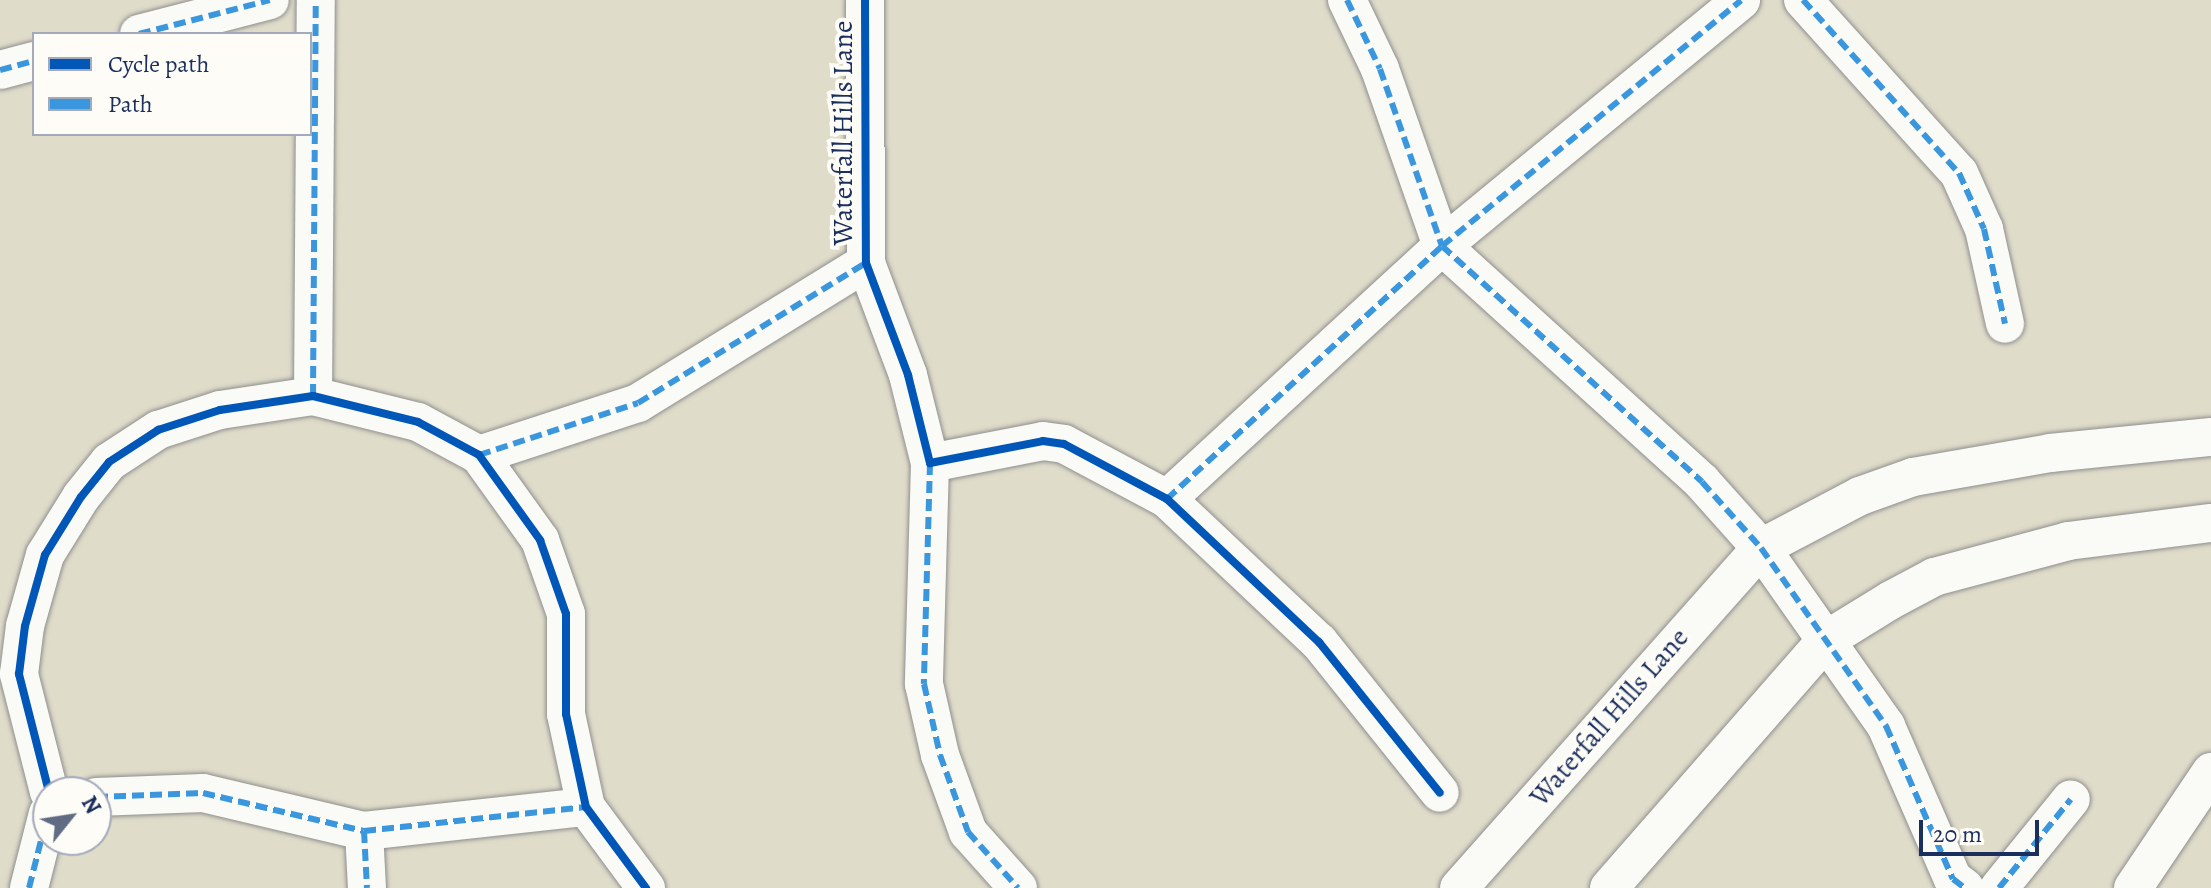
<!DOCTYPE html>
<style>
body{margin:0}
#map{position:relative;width:2211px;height:888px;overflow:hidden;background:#e0dcca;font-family:Alegreya,serif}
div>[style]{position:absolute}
.roads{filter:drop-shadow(0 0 2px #8e8f8e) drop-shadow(0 0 2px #8e8f8e)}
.minor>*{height:38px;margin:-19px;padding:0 19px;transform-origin:19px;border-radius:19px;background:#fafaf7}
.quiet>*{height:6px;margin-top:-3px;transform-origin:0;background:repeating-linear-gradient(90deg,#3a97de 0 12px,transparent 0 18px)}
.cycleway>*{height:8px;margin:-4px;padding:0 4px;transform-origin:4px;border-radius:4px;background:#0057b8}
span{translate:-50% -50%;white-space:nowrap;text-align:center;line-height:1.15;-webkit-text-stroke:8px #fdfcf7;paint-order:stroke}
.street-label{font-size:28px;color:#1b2f5e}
.legend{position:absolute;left:32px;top:32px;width:280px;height:104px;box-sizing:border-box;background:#fdfcf7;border:2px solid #a3aaba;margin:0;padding:10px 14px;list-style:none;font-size:24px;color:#1b2f5e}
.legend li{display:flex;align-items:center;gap:16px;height:40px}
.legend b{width:40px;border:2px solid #a3aaba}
.north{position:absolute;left:32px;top:776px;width:80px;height:80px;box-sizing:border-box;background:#fdfcf7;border:2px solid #a3aaba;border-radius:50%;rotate:60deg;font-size:22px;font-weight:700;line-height:32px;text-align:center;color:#1b2f5e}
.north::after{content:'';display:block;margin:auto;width:28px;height:36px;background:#606c84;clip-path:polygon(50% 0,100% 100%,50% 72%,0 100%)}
.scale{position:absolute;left:1919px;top:820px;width:120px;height:36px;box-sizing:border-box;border:4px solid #1b2f5e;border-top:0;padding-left:10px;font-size:24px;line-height:28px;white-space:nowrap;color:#1b2f5e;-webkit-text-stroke:6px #fdfcf7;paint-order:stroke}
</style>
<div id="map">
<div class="roads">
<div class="minor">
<div style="left:865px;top:0;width:263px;rotate:89.8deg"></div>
<div style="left:866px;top:263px;width:120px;rotate:69.4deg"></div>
<div style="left:908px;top:375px;width:91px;rotate:76deg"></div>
<div style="left:930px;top:463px;width:115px;rotate:-11deg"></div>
<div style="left:1043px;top:441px;width:21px;rotate:8deg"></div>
<div style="left:1064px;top:444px;width:117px;rotate:28.1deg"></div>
<div style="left:1167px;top:499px;width:209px;rotate:43.3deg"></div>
<div style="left:1319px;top:642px;width:193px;rotate:51.3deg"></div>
<div style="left:1347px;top:0;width:76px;rotate:64.4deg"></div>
<div style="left:1380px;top:69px;width:188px;rotate:70.7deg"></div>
<div style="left:1442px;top:246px;width:351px;rotate:42.2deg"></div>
<div style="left:1702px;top:482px;width:89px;rotate:48.2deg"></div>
<div style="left:1761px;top:548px;width:218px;rotate:54.9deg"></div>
<div style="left:1886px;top:726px;width:167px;rotate:66.4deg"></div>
<div style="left:1953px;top:879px;width:15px;rotate:37deg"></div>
<div style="left:1803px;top:0;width:233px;rotate:48deg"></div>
<div style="left:1959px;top:173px;width:61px;rotate:65.9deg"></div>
<div style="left:1984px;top:229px;width:97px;rotate:77.5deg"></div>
<div style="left:139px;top:34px;width:135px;rotate:-14.5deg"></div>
<div style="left:0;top:70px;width:35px;rotate:-15deg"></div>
<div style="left:313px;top:396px;width:396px;rotate:-89.6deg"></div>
<div style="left:479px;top:455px;width:167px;rotate:-18.1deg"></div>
<div style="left:638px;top:403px;width:268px;rotate:-31.6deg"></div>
<div style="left:930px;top:463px;width:221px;rotate:91.6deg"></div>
<div style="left:924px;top:684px;width:73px;rotate:77.3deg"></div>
<div style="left:940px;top:755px;width:82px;rotate:70deg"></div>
<div style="left:968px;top:832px;width:75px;rotate:48.2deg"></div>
<div style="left:1167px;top:499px;width:374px;rotate:-42.6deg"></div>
<div style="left:1442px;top:246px;width:387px;rotate:-39.4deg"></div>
<div style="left:49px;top:792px;width:122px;rotate:-104.3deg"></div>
<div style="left:19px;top:674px;width:48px;rotate:-82.9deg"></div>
<div style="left:25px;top:626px;width:74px;rotate:-74.3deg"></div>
<div style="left:45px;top:555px;width:68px;rotate:-58.2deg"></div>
<div style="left:81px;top:497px;width:45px;rotate:-51.3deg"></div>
<div style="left:109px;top:462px;width:59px;rotate:-33.1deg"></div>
<div style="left:158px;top:430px;width:65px;rotate:-17.9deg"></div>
<div style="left:220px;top:410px;width:94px;rotate:-8.6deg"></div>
<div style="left:313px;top:396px;width:108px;rotate:13.9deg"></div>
<div style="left:418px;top:422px;width:69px;rotate:28.4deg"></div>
<div style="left:479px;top:455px;width:105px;rotate:54.3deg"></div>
<div style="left:540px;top:540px;width:78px;rotate:70.6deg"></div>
<div style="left:566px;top:614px;width:100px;rotate:90deg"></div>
<div style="left:566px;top:714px;width:95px;rotate:77.9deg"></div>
<div style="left:586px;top:807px;width:101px;rotate:53.5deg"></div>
<div style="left:96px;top:797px;width:107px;rotate:-2.1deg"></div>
<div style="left:203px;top:793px;width:165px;rotate:13.3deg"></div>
<div style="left:364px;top:831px;width:223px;rotate:-6.2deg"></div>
<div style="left:364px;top:831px;width:57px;rotate:87deg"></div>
<div style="left:29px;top:888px;width:77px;rotate:-75.8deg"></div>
<div style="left:1459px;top:888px;width:455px;rotate:-48.4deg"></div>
<div style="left:1761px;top:548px;width:112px;rotate:-27.7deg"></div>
<div style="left:1860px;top:496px;width:56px;rotate:-19.7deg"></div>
<div style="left:1913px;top:477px;width:139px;rotate:-9.9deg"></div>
<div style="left:2050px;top:453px;width:162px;rotate:-5.7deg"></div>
<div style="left:1609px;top:888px;width:330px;rotate:-48.8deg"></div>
<div style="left:1826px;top:640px;width:76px;rotate:-31.6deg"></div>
<div style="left:1891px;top:600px;width:49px;rotate:-28.1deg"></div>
<div style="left:1934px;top:577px;width:139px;rotate:-15deg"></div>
<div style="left:2068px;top:541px;width:144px;rotate:-7.2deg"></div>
<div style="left:1999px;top:888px;width:114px;rotate:-51deg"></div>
<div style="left:2133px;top:888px;width:140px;rotate:-56.1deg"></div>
</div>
</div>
<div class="quiet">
<div style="left:1347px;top:0;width:76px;rotate:64.4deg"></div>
<div style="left:1380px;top:69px;width:188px;rotate:70.7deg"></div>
<div style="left:1442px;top:246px;width:351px;rotate:42.2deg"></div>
<div style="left:1702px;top:482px;width:89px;rotate:48.2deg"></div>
<div style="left:1761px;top:548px;width:218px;rotate:54.9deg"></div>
<div style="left:1886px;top:726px;width:167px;rotate:66.4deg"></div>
<div style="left:1953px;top:879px;width:15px;rotate:37deg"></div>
<div style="left:1803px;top:0;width:233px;rotate:48deg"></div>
<div style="left:1959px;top:173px;width:61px;rotate:65.9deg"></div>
<div style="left:1984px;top:229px;width:97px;rotate:77.5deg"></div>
<div style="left:139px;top:34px;width:135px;rotate:-14.5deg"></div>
<div style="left:0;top:70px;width:35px;rotate:-15deg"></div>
<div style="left:313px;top:396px;width:396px;rotate:-89.6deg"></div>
<div style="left:479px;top:455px;width:167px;rotate:-18.1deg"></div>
<div style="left:638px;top:403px;width:268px;rotate:-31.6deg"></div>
<div style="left:930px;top:463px;width:221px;rotate:91.6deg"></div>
<div style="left:924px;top:684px;width:73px;rotate:77.3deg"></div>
<div style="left:940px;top:755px;width:82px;rotate:70deg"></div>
<div style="left:968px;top:832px;width:75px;rotate:48.2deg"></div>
<div style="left:1167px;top:499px;width:374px;rotate:-42.6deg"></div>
<div style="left:1442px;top:246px;width:387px;rotate:-39.4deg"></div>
<div style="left:96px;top:797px;width:107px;rotate:-2.1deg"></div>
<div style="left:203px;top:793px;width:165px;rotate:13.3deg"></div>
<div style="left:364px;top:831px;width:223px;rotate:-6.2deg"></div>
<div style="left:364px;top:831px;width:57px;rotate:87deg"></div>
<div style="left:29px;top:888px;width:77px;rotate:-75.8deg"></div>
<div style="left:1999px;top:888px;width:114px;rotate:-51deg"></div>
</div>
<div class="cycleway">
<div style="left:865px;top:0;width:263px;rotate:89.8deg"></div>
<div style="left:866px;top:263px;width:120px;rotate:69.4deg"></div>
<div style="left:908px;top:375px;width:91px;rotate:76deg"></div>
<div style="left:930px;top:463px;width:115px;rotate:-11deg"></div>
<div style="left:1043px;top:441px;width:21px;rotate:8deg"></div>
<div style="left:1064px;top:444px;width:117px;rotate:28.1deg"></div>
<div style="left:1167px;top:499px;width:209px;rotate:43.3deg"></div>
<div style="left:1319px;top:642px;width:193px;rotate:51.3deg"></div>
<div style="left:49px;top:792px;width:122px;rotate:-104.3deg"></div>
<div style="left:19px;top:674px;width:48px;rotate:-82.9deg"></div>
<div style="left:25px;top:626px;width:74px;rotate:-74.3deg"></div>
<div style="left:45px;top:555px;width:68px;rotate:-58.2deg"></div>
<div style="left:81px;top:497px;width:45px;rotate:-51.3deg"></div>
<div style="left:109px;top:462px;width:59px;rotate:-33.1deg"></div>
<div style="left:158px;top:430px;width:65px;rotate:-17.9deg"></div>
<div style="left:220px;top:410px;width:94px;rotate:-8.6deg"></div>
<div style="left:313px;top:396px;width:108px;rotate:13.9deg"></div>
<div style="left:418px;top:422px;width:69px;rotate:28.4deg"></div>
<div style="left:479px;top:455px;width:105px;rotate:54.3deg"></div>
<div style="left:540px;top:540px;width:78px;rotate:70.6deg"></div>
<div style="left:566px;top:614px;width:100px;rotate:90deg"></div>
<div style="left:566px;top:714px;width:95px;rotate:77.9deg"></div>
<div style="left:586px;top:807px;width:101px;rotate:53.5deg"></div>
</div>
<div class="street-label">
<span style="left:843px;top:133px;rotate:-90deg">Waterfall Hills Lane</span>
<span style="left:1609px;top:717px;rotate:-49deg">Waterfall Hills Lane</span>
</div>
<ul class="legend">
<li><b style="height:10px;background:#0057b8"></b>Cycle path</li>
<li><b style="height:10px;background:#3a97de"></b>Path</li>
</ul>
<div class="north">N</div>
<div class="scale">20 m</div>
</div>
